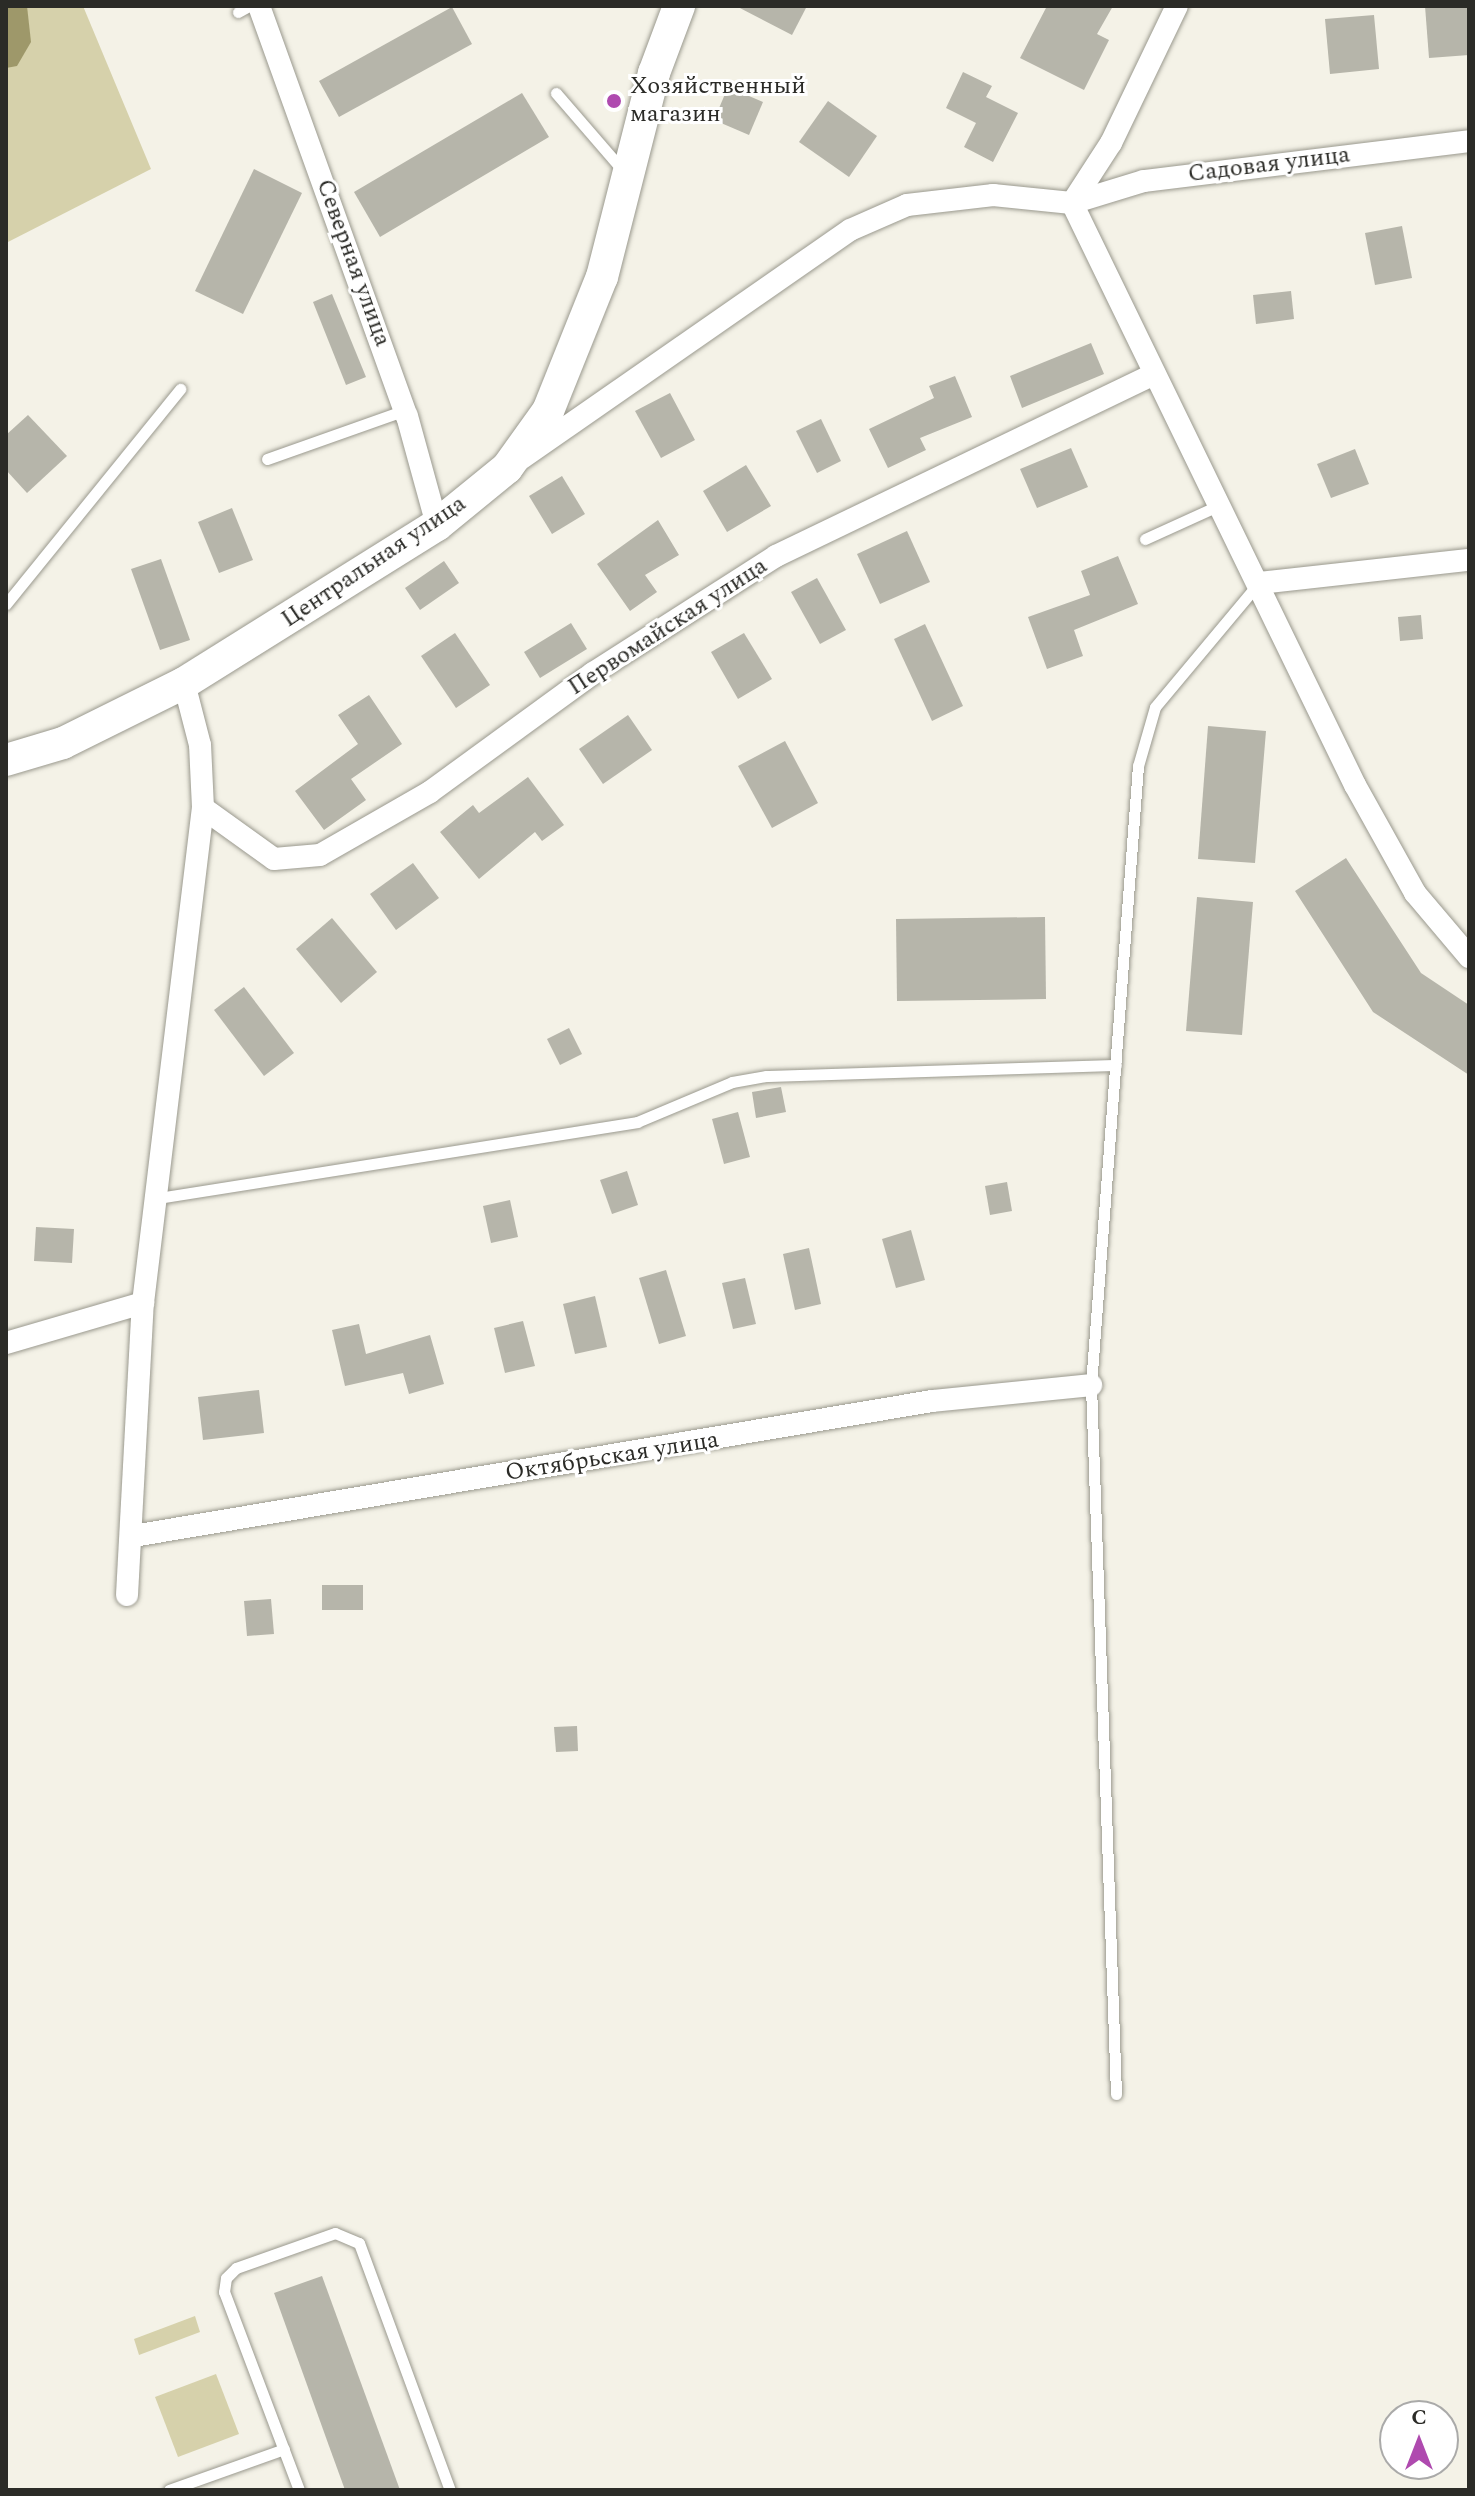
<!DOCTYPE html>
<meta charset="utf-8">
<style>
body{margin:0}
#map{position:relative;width:1475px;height:2496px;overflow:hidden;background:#f4f2e7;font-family:Spectral,serif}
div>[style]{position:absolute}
.green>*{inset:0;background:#d6d1ab}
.water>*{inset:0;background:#9e986a}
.building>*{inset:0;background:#b6b5aa}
.roads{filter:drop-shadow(0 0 2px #9a998e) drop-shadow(0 0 2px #9a998e)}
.lane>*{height:11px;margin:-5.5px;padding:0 5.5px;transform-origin:5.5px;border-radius:5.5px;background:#fff}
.street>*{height:22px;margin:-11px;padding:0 11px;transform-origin:11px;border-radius:11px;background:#fff}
.secondary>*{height:32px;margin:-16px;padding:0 16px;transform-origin:16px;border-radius:16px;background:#fff}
.dots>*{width:22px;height:22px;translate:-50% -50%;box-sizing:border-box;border:4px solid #fff;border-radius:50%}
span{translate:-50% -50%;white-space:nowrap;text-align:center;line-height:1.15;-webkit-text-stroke:6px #fff;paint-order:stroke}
.poi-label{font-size:24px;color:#2b2b27}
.left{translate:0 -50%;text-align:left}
.street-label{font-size:24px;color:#2b2b27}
.frame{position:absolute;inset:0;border:8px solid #2b2b27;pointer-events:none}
.north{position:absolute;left:1379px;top:2400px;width:80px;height:80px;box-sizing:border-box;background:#fff;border:2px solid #aaaaa9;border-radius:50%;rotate:0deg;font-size:22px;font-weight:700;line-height:32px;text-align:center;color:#2b2b27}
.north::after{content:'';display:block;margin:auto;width:28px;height:36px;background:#af4aaf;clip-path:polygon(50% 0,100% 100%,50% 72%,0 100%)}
</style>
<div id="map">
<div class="green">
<div style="clip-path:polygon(6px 6px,83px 6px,151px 169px,6px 243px)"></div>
<div style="clip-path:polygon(195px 2316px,200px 2332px,139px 2355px,134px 2339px)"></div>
<div style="clip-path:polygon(216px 2374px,239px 2434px,178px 2457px,155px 2397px)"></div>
</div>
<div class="water">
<div style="clip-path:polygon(6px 6px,27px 6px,31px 42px,17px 66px,6px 68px)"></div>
</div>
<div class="building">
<div style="clip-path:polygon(736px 6px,807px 6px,792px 35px)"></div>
<div style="clip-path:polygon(1047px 6px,1113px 6px,1097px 34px,1109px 40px,1084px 90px,1020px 58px)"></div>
<div style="clip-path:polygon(1425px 6px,1469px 6px,1469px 55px,1429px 58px)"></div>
<div style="clip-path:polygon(452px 7px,472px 44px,339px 117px,319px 81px)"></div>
<div style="clip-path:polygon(1374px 15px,1379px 69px,1330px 74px,1325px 19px)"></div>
<div style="clip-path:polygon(963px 72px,992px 86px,986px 97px,1018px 113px,993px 162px,964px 147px,976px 123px,946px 108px)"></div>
<div style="clip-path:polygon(728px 87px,763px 102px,749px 135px,714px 120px)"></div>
<div style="clip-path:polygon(522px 93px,549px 137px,380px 237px,354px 192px)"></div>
<div style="clip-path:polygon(828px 101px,877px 136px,849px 177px,799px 142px)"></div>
<div style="clip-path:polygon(254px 169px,302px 193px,243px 314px,195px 291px)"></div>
<div style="clip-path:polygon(1402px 226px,1412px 278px,1375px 285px,1365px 233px)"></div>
<div style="clip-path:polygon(1291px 291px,1294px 319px,1256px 324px,1253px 295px)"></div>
<div style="clip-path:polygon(332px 294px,366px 377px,346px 385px,313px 302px)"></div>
<div style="clip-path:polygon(1091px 343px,1104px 374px,1022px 408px,1010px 376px)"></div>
<div style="clip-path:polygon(955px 376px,972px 417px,920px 438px,926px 450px,888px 468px,869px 429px,934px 398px,929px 386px)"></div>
<div style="clip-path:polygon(670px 393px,695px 440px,661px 458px,635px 411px)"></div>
<div style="clip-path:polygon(28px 415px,67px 456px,27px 493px,6px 470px,6px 435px)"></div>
<div style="clip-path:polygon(821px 419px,841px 461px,817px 473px,796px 431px)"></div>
<div style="clip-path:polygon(1071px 448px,1088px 487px,1037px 508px,1020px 469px)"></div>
<div style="clip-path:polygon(1355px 449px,1369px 484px,1331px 498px,1317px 464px)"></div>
<div style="clip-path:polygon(746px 465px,771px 506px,727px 532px,703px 491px)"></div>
<div style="clip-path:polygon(562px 476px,585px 514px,552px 534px,529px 496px)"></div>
<div style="clip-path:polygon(232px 508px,253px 560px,219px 573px,198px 522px)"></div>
<div style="clip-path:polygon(658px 520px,679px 555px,645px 575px,657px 592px,630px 611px,597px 564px)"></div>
<div style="clip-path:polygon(907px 531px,930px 582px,880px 604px,857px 554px)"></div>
<div style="clip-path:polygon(1118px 556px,1138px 604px,1074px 630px,1083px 656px,1047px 669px,1028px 617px,1090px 595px,1081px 571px)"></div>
<div style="clip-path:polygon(161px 559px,190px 640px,160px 650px,131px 569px)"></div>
<div style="clip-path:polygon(444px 561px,459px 583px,420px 610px,405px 588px)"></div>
<div style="clip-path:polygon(817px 578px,846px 630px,820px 644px,791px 592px)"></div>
<div style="clip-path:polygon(1421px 615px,1423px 639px,1400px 641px,1398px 617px)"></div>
<div style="clip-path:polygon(571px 623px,587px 649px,540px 678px,524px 652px)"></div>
<div style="clip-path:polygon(925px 624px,963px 706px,932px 721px,894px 639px)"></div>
<div style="clip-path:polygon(455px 633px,490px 685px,456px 708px,421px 656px)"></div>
<div style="clip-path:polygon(744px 633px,772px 679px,738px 699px,711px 652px)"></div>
<div style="clip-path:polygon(369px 695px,402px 744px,351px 779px,366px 800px,324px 830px,295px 791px,358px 744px,338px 715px)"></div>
<div style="clip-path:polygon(628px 715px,652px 750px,603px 784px,579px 749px)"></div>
<div style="clip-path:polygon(1208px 726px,1266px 731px,1255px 863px,1198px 859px)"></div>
<div style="clip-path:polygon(785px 741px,818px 803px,772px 828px,738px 766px)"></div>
<div style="clip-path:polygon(528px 777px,564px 825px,542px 841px,535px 832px,479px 879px,440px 832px,473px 805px,479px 813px)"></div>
<div style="clip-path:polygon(1346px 858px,1421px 973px,1469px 1005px,1469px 1075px,1373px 1012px,1295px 891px)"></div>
<div style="clip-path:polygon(413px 863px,439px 898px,396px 930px,370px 894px)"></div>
<div style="clip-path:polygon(1197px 897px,1253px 902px,1242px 1035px,1186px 1031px)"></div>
<div style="clip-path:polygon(1045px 917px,1046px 999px,897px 1001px,896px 919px)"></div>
<div style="clip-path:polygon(332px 918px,377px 972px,341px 1003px,296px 949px)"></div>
<div style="clip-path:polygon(244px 987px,294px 1053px,264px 1076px,214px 1010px)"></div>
<div style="clip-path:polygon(569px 1028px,582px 1054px,560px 1065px,547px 1039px)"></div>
<div style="clip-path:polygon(781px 1087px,786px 1112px,756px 1118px,752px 1092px)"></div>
<div style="clip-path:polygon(738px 1112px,750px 1157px,724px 1164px,712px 1119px)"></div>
<div style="clip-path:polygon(627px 1171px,638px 1205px,612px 1214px,600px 1180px)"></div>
<div style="clip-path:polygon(1007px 1182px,1012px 1211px,990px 1215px,985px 1186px)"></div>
<div style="clip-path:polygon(510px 1200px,518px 1237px,491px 1243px,483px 1206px)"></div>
<div style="clip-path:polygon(36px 1227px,74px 1229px,72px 1263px,34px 1261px)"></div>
<div style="clip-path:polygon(911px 1230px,925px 1280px,896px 1288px,882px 1239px)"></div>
<div style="clip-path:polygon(809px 1248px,821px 1304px,795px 1310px,783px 1254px)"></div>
<div style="clip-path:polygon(666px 1270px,686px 1336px,659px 1344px,639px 1278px)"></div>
<div style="clip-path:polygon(745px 1278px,756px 1324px,733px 1329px,722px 1283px)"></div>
<div style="clip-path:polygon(595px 1296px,607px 1347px,575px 1354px,563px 1304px)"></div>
<div style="clip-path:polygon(523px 1321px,535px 1366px,505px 1373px,494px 1328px)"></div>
<div style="clip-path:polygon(359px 1324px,366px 1354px,430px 1335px,444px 1384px,409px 1394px,403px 1373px,345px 1386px,332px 1330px)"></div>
<div style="clip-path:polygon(259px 1390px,264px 1433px,203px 1440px,198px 1397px)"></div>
<div style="clip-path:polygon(322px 1585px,363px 1585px,363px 1610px,322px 1610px)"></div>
<div style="clip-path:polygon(271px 1599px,274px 1634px,247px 1636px,244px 1601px)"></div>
<div style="clip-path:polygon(577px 1726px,578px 1751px,556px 1752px,554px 1727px)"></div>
<div style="clip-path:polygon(322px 2276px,400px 2490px,345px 2490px,329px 2446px,274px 2293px)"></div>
</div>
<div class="roads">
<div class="lane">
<div style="left:238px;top:12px;width:13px;rotate:-29deg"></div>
<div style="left:556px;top:93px;width:106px;rotate:49.2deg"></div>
<div style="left:267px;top:459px;width:146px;rotate:-19.5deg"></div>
<div style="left:1145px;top:539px;width:82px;rotate:-24.4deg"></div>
<div style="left:6px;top:604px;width:277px;rotate:-51deg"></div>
<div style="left:158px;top:1198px;width:485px;rotate:-9deg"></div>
<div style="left:637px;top:1122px;width:103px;rotate:-22.8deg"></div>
<div style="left:732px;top:1082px;width:35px;rotate:-10deg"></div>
<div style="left:766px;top:1076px;width:350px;rotate:-1.8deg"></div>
<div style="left:1116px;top:2094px;width:709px;rotate:-92.02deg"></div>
<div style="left:1091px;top:1385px;width:621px;rotate:-85.66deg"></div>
<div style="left:1138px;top:766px;width:61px;rotate:-73.9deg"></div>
<div style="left:1155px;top:707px;width:160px;rotate:-50.1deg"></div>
<div style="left:169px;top:2490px;width:122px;rotate:-19.6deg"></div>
<div style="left:299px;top:2490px;width:212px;rotate:-110.7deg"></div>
<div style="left:224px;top:2292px;width:14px;rotate:-82deg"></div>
<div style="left:226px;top:2278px;width:14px;rotate:-45deg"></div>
<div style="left:236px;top:2268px;width:105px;rotate:-19.5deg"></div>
<div style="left:335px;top:2233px;width:26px;rotate:23deg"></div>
<div style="left:359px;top:2243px;width:263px;rotate:69.8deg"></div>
</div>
<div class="street">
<div style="left:259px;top:6px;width:436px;rotate:70.2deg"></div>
<div style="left:407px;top:416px;width:113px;rotate:74.6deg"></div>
<div style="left:1072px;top:203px;width:647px;rotate:64.07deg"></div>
<div style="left:1355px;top:785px;width:124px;rotate:60.9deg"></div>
<div style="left:1415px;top:893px;width:84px;rotate:49.8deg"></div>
<div style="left:1072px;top:203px;width:72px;rotate:-57deg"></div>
<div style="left:1111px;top:143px;width:152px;rotate:-64.3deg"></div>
<div style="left:522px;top:458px;width:399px;rotate:-34.8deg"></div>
<div style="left:850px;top:230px;width:62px;rotate:-23.7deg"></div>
<div style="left:907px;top:205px;width:87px;rotate:-6.6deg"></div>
<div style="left:993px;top:195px;width:79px;rotate:5.8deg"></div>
<div style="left:1072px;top:203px;width:75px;rotate:-17deg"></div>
<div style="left:1144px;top:181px;width:327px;rotate:-7deg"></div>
<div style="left:1259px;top:583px;width:211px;rotate:-6.3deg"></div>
<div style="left:203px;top:808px;width:87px;rotate:35.7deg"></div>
<div style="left:274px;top:859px;width:46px;rotate:-5deg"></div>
<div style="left:320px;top:855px;width:127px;rotate:-29.8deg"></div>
<div style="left:430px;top:792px;width:202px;rotate:-36.1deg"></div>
<div style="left:593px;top:673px;width:217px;rotate:-32.6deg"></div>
<div style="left:776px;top:556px;width:420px;rotate:-25.7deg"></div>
<div style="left:6px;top:1343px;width:143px;rotate:-16.3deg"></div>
<div style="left:133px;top:1536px;width:810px;rotate:-9.59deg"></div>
<div style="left:932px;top:1401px;width:160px;rotate:-5.7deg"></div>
<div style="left:127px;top:1595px;width:292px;rotate:-86.9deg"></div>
<div style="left:143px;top:1303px;width:499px;rotate:-83.1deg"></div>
<div style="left:203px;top:808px;width:63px;rotate:-92.7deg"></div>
<div style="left:200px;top:745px;width:64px;rotate:-104.5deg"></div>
</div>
<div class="secondary">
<div style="left:6px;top:760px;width:59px;rotate:-16.6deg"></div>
<div style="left:63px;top:743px;width:135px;rotate:-26.4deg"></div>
<div style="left:184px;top:683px;width:298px;rotate:-32deg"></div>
<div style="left:437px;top:525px;width:90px;rotate:-39.2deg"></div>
<div style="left:507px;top:468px;width:70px;rotate:-54.3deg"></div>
<div style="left:548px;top:411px;width:144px;rotate:-68.1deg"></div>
<div style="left:602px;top:277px;width:211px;rotate:-75.7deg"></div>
<div style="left:654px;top:73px;width:72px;rotate:-69.5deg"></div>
</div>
</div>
<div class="dots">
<div style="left:614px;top:101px;background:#af4aaf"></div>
</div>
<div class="poi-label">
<span class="left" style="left:630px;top:101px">Хозяйственный<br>магазин</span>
</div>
<div class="street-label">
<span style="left:1269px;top:165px;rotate:-7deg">Садовая улица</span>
<span style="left:353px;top:263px;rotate:70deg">Северная улица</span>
<span style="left:374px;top:562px;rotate:-34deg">Центральная улица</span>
<span style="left:668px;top:627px;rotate:-33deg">Первомайская улица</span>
<span style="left:612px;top:1457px;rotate:-9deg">Октябрьская улица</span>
</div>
<div class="frame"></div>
<div class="north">С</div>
</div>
